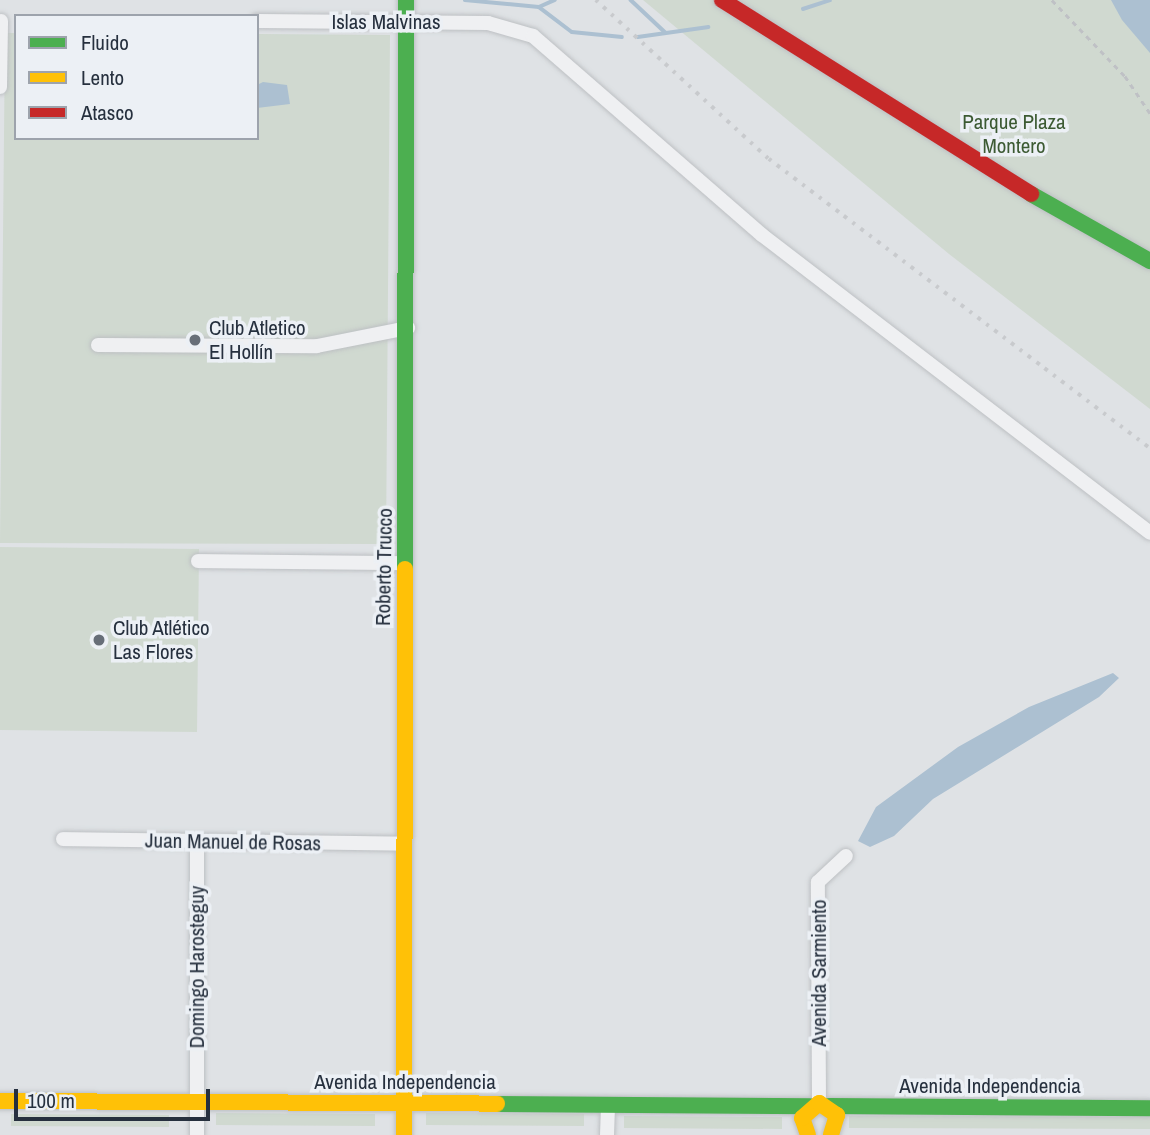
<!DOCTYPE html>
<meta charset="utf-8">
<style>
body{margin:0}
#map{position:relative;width:1150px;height:1135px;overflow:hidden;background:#dfe2e5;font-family:"Archivo Narrow",sans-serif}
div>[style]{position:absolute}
.green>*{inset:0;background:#d0d9d0}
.water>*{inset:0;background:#acc0d1}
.stream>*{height:3.5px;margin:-1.75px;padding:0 1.75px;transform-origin:1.75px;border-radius:1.75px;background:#acc0d1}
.path>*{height:2.5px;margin-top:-1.25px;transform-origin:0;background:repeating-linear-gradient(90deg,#bfc1c5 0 5px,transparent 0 10px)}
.roads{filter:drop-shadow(0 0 2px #bdc0c3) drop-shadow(0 0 2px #bdc0c3)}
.street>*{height:14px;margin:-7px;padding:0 7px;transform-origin:7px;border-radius:7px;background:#eff0f2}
.fast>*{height:16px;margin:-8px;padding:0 8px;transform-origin:8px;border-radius:8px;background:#4caf50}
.slow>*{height:16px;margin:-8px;padding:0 8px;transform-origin:8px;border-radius:8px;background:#ffc107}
.jam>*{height:16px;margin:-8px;padding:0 8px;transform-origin:8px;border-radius:8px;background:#c62828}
.rail>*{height:3.5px;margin-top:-1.75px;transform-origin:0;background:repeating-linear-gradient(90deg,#c8cacd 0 3.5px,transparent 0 10.5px)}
.dots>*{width:19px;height:19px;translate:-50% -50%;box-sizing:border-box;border:4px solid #ecf0f5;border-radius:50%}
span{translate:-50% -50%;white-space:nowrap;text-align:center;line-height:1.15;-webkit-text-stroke:7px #ecf0f5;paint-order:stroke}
.street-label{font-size:21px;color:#26303e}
.park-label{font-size:21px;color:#3c5a33}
.poi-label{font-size:21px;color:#26303e}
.left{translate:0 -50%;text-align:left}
.legend{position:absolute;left:14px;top:14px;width:245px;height:126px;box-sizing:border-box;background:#ecf0f5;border:2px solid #9da3ac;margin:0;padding:9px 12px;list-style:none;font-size:21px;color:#26303e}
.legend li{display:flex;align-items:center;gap:14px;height:35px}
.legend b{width:35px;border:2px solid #9da3ac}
.scale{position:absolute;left:14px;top:1089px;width:196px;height:32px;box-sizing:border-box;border:4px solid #26303e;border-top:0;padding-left:9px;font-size:21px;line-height:24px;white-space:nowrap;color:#26303e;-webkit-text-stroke:5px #ecf0f5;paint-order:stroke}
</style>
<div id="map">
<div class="green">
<div style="clip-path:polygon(643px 0,1150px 0,1150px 409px,949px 254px)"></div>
<div style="clip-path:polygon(5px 33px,16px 33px,16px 138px,257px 138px,257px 34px,390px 35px,386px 544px,0 543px)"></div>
<div style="clip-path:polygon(0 547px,199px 549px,197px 732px,0 730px)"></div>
<div style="clip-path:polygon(216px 1113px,375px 1114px,375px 1126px,216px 1125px)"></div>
<div style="clip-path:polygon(426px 1113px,584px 1114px,584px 1126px,426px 1125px)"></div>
<div style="clip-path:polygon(11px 1114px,169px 1115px,169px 1127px,11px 1126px)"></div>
<div style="clip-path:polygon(624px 1116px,782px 1117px,782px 1129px,624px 1128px)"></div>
<div style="clip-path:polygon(849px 1116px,1150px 1117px,1150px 1129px,849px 1128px)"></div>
</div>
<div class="water">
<div style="clip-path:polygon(1111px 0,1150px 0,1150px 53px,1122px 20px)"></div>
<div style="clip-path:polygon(263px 82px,287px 85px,290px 104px,257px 108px,257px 85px)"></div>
<div style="clip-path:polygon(1113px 673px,1119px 678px,1099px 697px,933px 799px,894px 836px,870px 847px,858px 841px,876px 807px,958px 747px,1029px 707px)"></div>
</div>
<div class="stream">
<div style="left:465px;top:0;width:74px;rotate:5.4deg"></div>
<div style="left:539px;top:7px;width:41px;rotate:37.1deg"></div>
<div style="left:572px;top:32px;width:50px;rotate:5.7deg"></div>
<div style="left:631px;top:0;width:47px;rotate:43.3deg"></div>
<div style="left:539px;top:7px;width:17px;rotate:-24deg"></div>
<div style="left:803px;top:9px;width:28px;rotate:-18deg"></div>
<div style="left:638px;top:37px;width:71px;rotate:-8.1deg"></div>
</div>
<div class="path">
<div style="left:1052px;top:0;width:105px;rotate:46.2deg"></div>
<div style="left:1125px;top:76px;width:45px;rotate:56deg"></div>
</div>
<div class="roads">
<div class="street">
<div style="left:257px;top:21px;width:231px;rotate:0.5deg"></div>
<div style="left:488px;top:23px;width:47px;rotate:16.1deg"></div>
<div style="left:533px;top:36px;width:303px;rotate:41deg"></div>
<div style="left:762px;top:235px;width:489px;rotate:37.5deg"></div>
<div style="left:0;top:87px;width:66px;rotate:-89.1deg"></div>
<div style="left:98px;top:345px;width:219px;rotate:0.3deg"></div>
<div style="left:317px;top:346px;width:93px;rotate:-11.2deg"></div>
<div style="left:198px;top:561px;width:206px;rotate:0.6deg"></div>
<div style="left:63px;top:839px;width:340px;rotate:0.8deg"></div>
<div style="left:819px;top:1103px;width:221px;rotate:-90.3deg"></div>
<div style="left:818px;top:882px;width:38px;rotate:-43deg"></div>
<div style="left:197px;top:1135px;width:294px;rotate:-90deg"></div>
<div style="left:607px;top:1135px;width:30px;rotate:-88deg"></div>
</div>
<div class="fast">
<div style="left:1031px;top:194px;width:137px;rotate:29.4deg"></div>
<div style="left:405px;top:569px;width:569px;rotate:-89.9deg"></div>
<div style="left:497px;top:1104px;width:313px;rotate:0.4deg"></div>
<div style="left:829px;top:1106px;width:321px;rotate:0.4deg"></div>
</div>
<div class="slow">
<div style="left:0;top:1101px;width:497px;rotate:0.3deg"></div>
<div style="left:404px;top:1135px;width:566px;rotate:-89.9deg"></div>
<div style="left:808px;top:1135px;width:18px;rotate:-109deg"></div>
<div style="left:802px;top:1118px;width:23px;rotate:-41deg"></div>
<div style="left:819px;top:1103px;width:22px;rotate:34deg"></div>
<div style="left:837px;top:1115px;width:21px;rotate:107deg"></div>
</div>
<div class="jam">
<div style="left:722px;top:0;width:365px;rotate:32.1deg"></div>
</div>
</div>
<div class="rail">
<div style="left:596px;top:0;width:235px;rotate:42.6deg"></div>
<div style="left:769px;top:159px;width:478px;rotate:37.2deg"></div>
</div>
<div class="dots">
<div style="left:195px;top:340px;background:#676e78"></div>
<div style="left:99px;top:640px;background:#676e78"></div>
</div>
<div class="street-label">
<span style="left:386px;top:22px">Islas Malvinas</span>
<span style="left:384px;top:567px;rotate:-89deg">Roberto Trucco</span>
<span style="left:233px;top:842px;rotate:1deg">Juan Manuel de Rosas</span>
<span style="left:197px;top:967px;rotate:-90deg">Domingo Harosteguy</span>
<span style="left:819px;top:973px;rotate:-90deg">Avenida Sarmiento</span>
<span style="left:405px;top:1082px">Avenida Independencia</span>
<span style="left:990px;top:1086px">Avenida Independencia</span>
</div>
<div class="park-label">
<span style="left:1014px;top:134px">Parque Plaza<br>Montero</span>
</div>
<div class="poi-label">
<span class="left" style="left:209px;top:340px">Club Atletico<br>El Hollín</span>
<span class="left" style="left:113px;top:640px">Club Atlético<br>Las Flores</span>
</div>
<ul class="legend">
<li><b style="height:9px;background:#4caf50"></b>Fluido</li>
<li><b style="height:9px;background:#ffc107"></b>Lento</li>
<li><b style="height:9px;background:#c62828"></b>Atasco</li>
</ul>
<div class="scale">100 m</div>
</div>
